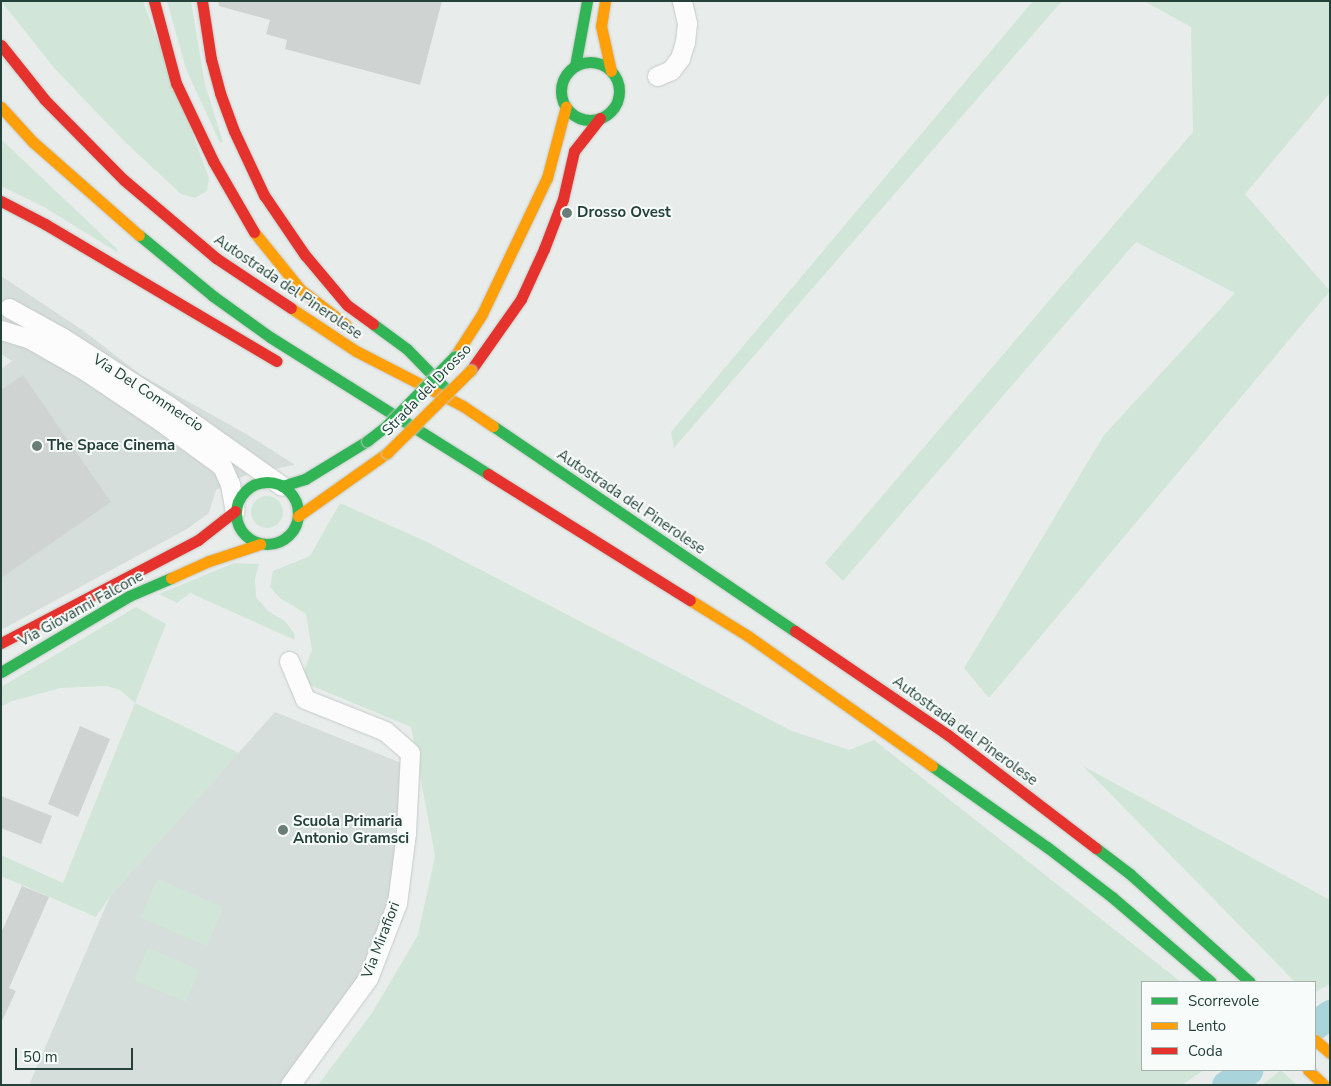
<!DOCTYPE html>
<style>
body{margin:0}
#map{position:relative;width:1331px;height:1086px;overflow:hidden;background:#e8edeb;font-family:"Nunito Sans",sans-serif}
div>[style]{position:absolute}
.built>*{inset:0;background:#d6dedb}
.green>*{inset:0;background:#d1e6d8}
.round{border-radius:50%}
.river>*{height:29px;margin:-14.5px;padding:0 14.5px;transform-origin:14.5px;border-radius:14.5px;background:#a9d4db}
.building>*{inset:0;background:#cfd4d2}
.roads{filter:drop-shadow(0 0 1px #c5cac8) drop-shadow(0 0 1px #c5cac8)}
.street>*{height:19px;margin:-9.5px;padding:0 9.5px;transform-origin:9.5px;border-radius:9.5px;background:#fcfcfc}
.fast>*{height:11px;margin:-5.5px;padding:0 5.5px;transform-origin:5.5px;border-radius:5.5px;background:#30b455}
.fast>.ring{margin:-5.5px;padding:0;box-sizing:content-box;background:none;border:11px solid #30b455;border-radius:50%}
.slow>*{height:11px;margin:-5.5px;padding:0 5.5px;transform-origin:5.5px;border-radius:5.5px;background:#ff9f0a}
.jam>*{height:11px;margin:-5.5px;padding:0 5.5px;transform-origin:5.5px;border-radius:5.5px;background:#e5322d}
.bridges{filter:drop-shadow(0 0 1px #c3cbc8) drop-shadow(0 0 1px #c3cbc8)}
.fast-bridge>*{height:11px;margin:-5.5px;padding:0 5.5px;transform-origin:5.5px;border-radius:5.5px;background:#30b455}
.slow-bridge>*{height:11px;margin:-5.5px;padding:0 5.5px;transform-origin:5.5px;border-radius:5.5px;background:#ff9f0a}
.dots>*{width:14px;height:14px;translate:-50% -50%;box-sizing:border-box;border:2px solid #f7fbf9;border-radius:50%}
span{translate:-50% -50%;white-space:nowrap;text-align:center;line-height:1.15;-webkit-text-stroke:4px #f7fbf9;paint-order:stroke}
.poi-label{font-size:15px;color:#24423a;font-weight:700}
.left{translate:0 -50%;text-align:left}
.street-label{font-size:15px;color:#24423a}
.frame{position:absolute;inset:0;border:2px solid #24423a;pointer-events:none}
.legend{position:absolute;left:1141px;top:981px;width:175px;height:90px;box-sizing:border-box;background:#f7fbf9;border:1px solid #a3b1ad;margin:0;padding:6px 9px;list-style:none;font-size:15px;color:#24423a}
.legend li{display:flex;align-items:center;gap:10px;height:25px}
.legend b{width:25px;border:1px solid #a3b1ad}
.scale{position:absolute;left:15px;top:1048px;width:118px;height:22px;box-sizing:border-box;border:2px solid #24423a;border-top:0;padding-left:6px;font-size:15px;line-height:18px;white-space:nowrap;color:#24423a;-webkit-text-stroke:4px #f7fbf9;paint-order:stroke}
</style>
<div id="map">
<div class="built">
<div style="clip-path:polygon(1px 276px,84px 331px,141px 375px,248px 435px,295px 465px,248px 474px,216px 490px,209px 513px,187px 529px,1px 630px,1px 369px,12px 361px,1px 354px)"></div>
<div style="clip-path:polygon(275px 712px,404px 764px,389px 908px,361px 976px,298px 1062px,279px 1085px,29px 1085px,110px 896px)"></div>
</div>
<div class="green">
<div style="clip-path:polygon(1px 1px,143px 1px,209px 178px,207px 191px,195px 198px,181px 194px,126px 143px,55px 69px)"></div>
<div style="clip-path:polygon(167px 1px,191px 1px,205px 85px,223px 142px,220px 143px,186px 69px)"></div>
<div style="clip-path:polygon(1033px 1px,1062px 1px,674px 448px,671px 432px)"></div>
<div style="clip-path:polygon(1144px 1px,1330px 1px,1330px 93px,1245px 194px,1330px 291px,989px 698px,964px 668px,1104px 435px,1235px 293px,1136px 242px,843px 581px,825px 563px,1193px 132px,1191px 27px)"></div>
<div style="clip-path:polygon(1px 139px,118px 250px,117px 252px,44px 207px,1px 186px)"></div>
<div class="round" style="left:251px;top:496px;width:32px;height:32px"></div>
<div style="clip-path:polygon(340px 503px,425px 541px,792px 731px,849px 750px,874px 740px,1181px 982px,1142px 982px,1142px 1070px,1204px 1070px,1182px 1085px,318px 1085px,372px 1013px,418px 935px,435px 856px,411px 727px,300px 681px,312px 650px,306px 614px,280px 598px,270px 587px,273px 571px,310px 556px)"></div>
<div style="clip-path:polygon(234px 563px,259px 564px,255px 579px,256px 597px,268px 611px,285px 621px,294px 633px,295px 640px,190px 593px,177px 603px,159px 594px)"></div>
<div style="clip-path:polygon(136px 607px,166px 624px,135px 703px,239px 753px,110px 896px,96px 917px,1px 876px,1px 855px,63px 883px,135px 703px,120px 690px,106px 686px,61px 688px,12px 701px,1px 707px,1px 687px)"></div>
<div style="clip-path:polygon(1083px 766px,1330px 900px,1330px 984px,1315px 992px,1315px 982px,1295px 982px)"></div>
<div style="clip-path:polygon(157px 879px,223px 907px,207px 946px,141px 918px)"></div>
<div style="clip-path:polygon(148px 948px,199px 970px,186px 1002px,134px 980px)"></div>
<div style="clip-path:polygon(1281px 1070px,1297px 1085px,1262px 1085px)"></div>
</div>
<div class="river">
<div style="left:1315px;top:1025px;width:19px;rotate:-36deg"></div>
<div style="left:1226px;top:1085px;width:27px;rotate:-34deg"></div>
</div>
<div class="building">
<div style="clip-path:polygon(218px 1px,442px 1px,420px 85px,285px 49px,287px 40px,266px 34px,270px 20px,219px 6px)"></div>
<div style="clip-path:polygon(23px 375px,111px 502px,1px 578px,1px 390px)"></div>
<div style="clip-path:polygon(80px 726px,110px 739px,78px 817px,48px 804px)"></div>
<div style="clip-path:polygon(1px 796px,52px 816px,41px 844px,1px 828px)"></div>
<div style="clip-path:polygon(22px 886px,49px 897px,9px 988px,16px 991px,1px 1023px,1px 933px)"></div>
</div>
<div class="roads">
<div class="street">
<div style="left:657px;top:76px;width:15px;rotate:-23deg"></div>
<div style="left:671px;top:70px;width:15px;rotate:-53deg"></div>
<div style="left:680px;top:58px;width:17px;rotate:-73deg"></div>
<div style="left:685px;top:42px;width:19px;rotate:-84deg"></div>
<div style="left:687px;top:23px;width:23px;rotate:-103deg"></div>
<div style="left:9px;top:308px;width:62px;rotate:29.1deg"></div>
<div style="left:63px;top:338px;width:126px;rotate:32.7deg"></div>
<div style="left:169px;top:406px;width:138px;rotate:35.3deg"></div>
<div style="left:1px;top:330px;width:30px;rotate:17deg"></div>
<div style="left:30px;top:339px;width:64px;rotate:29.7deg"></div>
<div style="left:86px;top:371px;width:88px;rotate:33.9deg"></div>
<div style="left:159px;top:420px;width:78px;rotate:36.1deg"></div>
<div style="left:222px;top:466px;width:20px;rotate:66deg"></div>
<div style="left:230px;top:484px;width:27px;rotate:80deg"></div>
<div style="left:289px;top:661px;width:41px;rotate:67.2deg"></div>
<div style="left:305px;top:699px;width:86px;rotate:21.8deg"></div>
<div style="left:385px;top:731px;width:33px;rotate:41deg"></div>
<div style="left:410px;top:753px;width:80px;rotate:92.9deg"></div>
<div style="left:406px;top:833px;width:71px;rotate:97.3deg"></div>
<div style="left:397px;top:903px;width:80px;rotate:111.1deg"></div>
<div style="left:368px;top:978px;width:132px;rotate:126.1deg"></div>
</div>
<div class="fast">
<div class="ring" style="left:561px;top:62px;width:47px;height:47px"></div>
<div style="left:575px;top:66px;width:66px;rotate:-79.5deg"></div>
<div style="left:139px;top:235px;width:96px;rotate:39.5deg"></div>
<div style="left:213px;top:296px;width:70px;rotate:35.7deg"></div>
<div style="left:270px;top:337px;width:257px;rotate:32.1deg"></div>
<div style="left:373px;top:324px;width:42px;rotate:36.3deg"></div>
<div style="left:407px;top:349px;width:56px;rotate:45.7deg"></div>
<div style="left:493px;top:426px;width:365px;rotate:34.2deg"></div>
<div class="ring" style="left:236px;top:482px;width:51px;height:51px"></div>
<div style="left:282px;top:486px;width:24px;rotate:-17deg"></div>
<div style="left:305px;top:479px;width:73px;rotate:-31.5deg"></div>
<div style="left:1px;top:672px;width:149px;rotate:-30.7deg"></div>
<div style="left:129px;top:596px;width:46px;rotate:-23.2deg"></div>
<div style="left:932px;top:766px;width:141px;rotate:35.2deg"></div>
<div style="left:1047px;top:847px;width:82px;rotate:37.6deg"></div>
<div style="left:1112px;top:897px;width:130px;rotate:40.6deg"></div>
<div style="left:1096px;top:848px;width:43px;rotate:37.4deg"></div>
<div style="left:1130px;top:874px;width:161px;rotate:42deg"></div>
</div>
<div class="slow">
<div style="left:605px;top:1px;width:25px;rotate:99deg"></div>
<div style="left:601px;top:26px;width:46px;rotate:77.5deg"></div>
<div style="left:1px;top:107px;width:47px;rotate:47.6deg"></div>
<div style="left:33px;top:142px;width:141px;rotate:41.3deg"></div>
<div style="left:254px;top:232px;width:73px;rotate:51.1deg"></div>
<div style="left:300px;top:289px;width:58px;rotate:38deg"></div>
<div style="left:291px;top:308px;width:78px;rotate:33.5deg"></div>
<div style="left:356px;top:351px;width:120px;rotate:27.2deg"></div>
<div style="left:463px;top:406px;width:36px;rotate:34deg"></div>
<div style="left:455px;top:356px;width:50px;rotate:-57.3deg"></div>
<div style="left:482px;top:314px;width:151px;rotate:-64.5deg"></div>
<div style="left:547px;top:178px;width:74px;rotate:-75.2deg"></div>
<div style="left:298px;top:516px;width:109px;rotate:-35.3deg"></div>
<div style="left:171px;top:578px;width:42px;rotate:-24.1deg"></div>
<div style="left:209px;top:561px;width:54px;rotate:-18.4deg"></div>
<div style="left:690px;top:600px;width:68px;rotate:31.8deg"></div>
<div style="left:748px;top:636px;width:225px;rotate:35.2deg"></div>
<div style="left:1315px;top:1040px;width:20px;rotate:41deg"></div>
<div style="left:1308px;top:1070px;width:22px;rotate:43deg"></div>
</div>
<div class="jam">
<div style="left:154px;top:1px;width:85px;rotate:75deg"></div>
<div style="left:176px;top:83px;width:86px;rotate:64.6deg"></div>
<div style="left:213px;top:161px;width:82px;rotate:60deg"></div>
<div style="left:202px;top:1px;width:59px;rotate:81.2deg"></div>
<div style="left:211px;top:59px;width:35px;rotate:75deg"></div>
<div style="left:220px;top:93px;width:40px;rotate:69.8deg"></div>
<div style="left:234px;top:131px;width:71px;rotate:64.9deg"></div>
<div style="left:264px;top:195px;width:73px;rotate:55.7deg"></div>
<div style="left:305px;top:255px;width:65px;rotate:50deg"></div>
<div style="left:347px;top:305px;width:32px;rotate:36deg"></div>
<div style="left:1px;top:45px;width:70px;rotate:51.3deg"></div>
<div style="left:45px;top:100px;width:112px;rotate:45.4deg"></div>
<div style="left:124px;top:180px;width:121px;rotate:40.3deg"></div>
<div style="left:216px;top:258px;width:90px;rotate:33.7deg"></div>
<div style="left:1px;top:201px;width:50px;rotate:27.6deg"></div>
<div style="left:45px;top:224px;width:269px;rotate:30.6deg"></div>
<div style="left:471px;top:370px;width:87px;rotate:-54.8deg"></div>
<div style="left:521px;top:299px;width:55px;rotate:-65.3deg"></div>
<div style="left:544px;top:249px;width:53px;rotate:-69.2deg"></div>
<div style="left:563px;top:199px;width:49px;rotate:-77.1deg"></div>
<div style="left:574px;top:151px;width:42px;rotate:-51.8deg"></div>
<div style="left:488px;top:474px;width:238px;rotate:32deg"></div>
<div style="left:795px;top:631px;width:185px;rotate:34.2deg"></div>
<div style="left:948px;top:735px;width:186px;rotate:37.4deg"></div>
<div style="left:1px;top:643px;width:222px;rotate:-27.6deg"></div>
<div style="left:198px;top:540px;width:47px;rotate:-38.1deg"></div>
</div>
</div>
<div class="bridges">
<div class="fast-bridge">
<div style="left:367px;top:441px;width:24px;rotate:-38deg"></div>
<div style="left:386px;top:426px;width:98px;rotate:-45.4deg"></div>
</div>
<div class="slow-bridge">
<div style="left:387px;top:453px;width:118px;rotate:-44.7deg"></div>
</div>
</div>
<div class="dots">
<div style="left:567px;top:213px;background:#697e78"></div>
<div style="left:37px;top:446px;background:#697e78"></div>
<div style="left:283px;top:830px;background:#697e78"></div>
</div>
<div class="poi-label">
<span class="left" style="left:577px;top:213px">Drosso Ovest</span>
<span class="left" style="left:47px;top:446px">The Space Cinema</span>
<span class="left" style="left:293px;top:830px">Scuola Primaria<br>Antonio Gramsci</span>
</div>
<div class="street-label">
<span style="left:288px;top:287px;rotate:34deg">Autostrada del Pinerolese</span>
<span style="left:427px;top:390px;rotate:-46deg">Strada del Drosso</span>
<span style="left:148px;top:393px;rotate:33deg">Via Del Commercio</span>
<span style="left:631px;top:502px;rotate:34deg">Autostrada del Pinerolese</span>
<span style="left:81px;top:609px;rotate:-29deg">Via Giovanni Falcone</span>
<span style="left:965px;top:731px;rotate:36deg">Autostrada del Pinerolese</span>
<span style="left:381px;top:940px;rotate:-69deg">Via Mirafiori</span>
</div>
<div class="frame"></div>
<ul class="legend">
<li><b style="height:6px;background:#30b455"></b>Scorrevole</li>
<li><b style="height:6px;background:#ff9f0a"></b>Lento</li>
<li><b style="height:6px;background:#e5322d"></b>Coda</li>
</ul>
<div class="scale">50 m</div>
</div>
